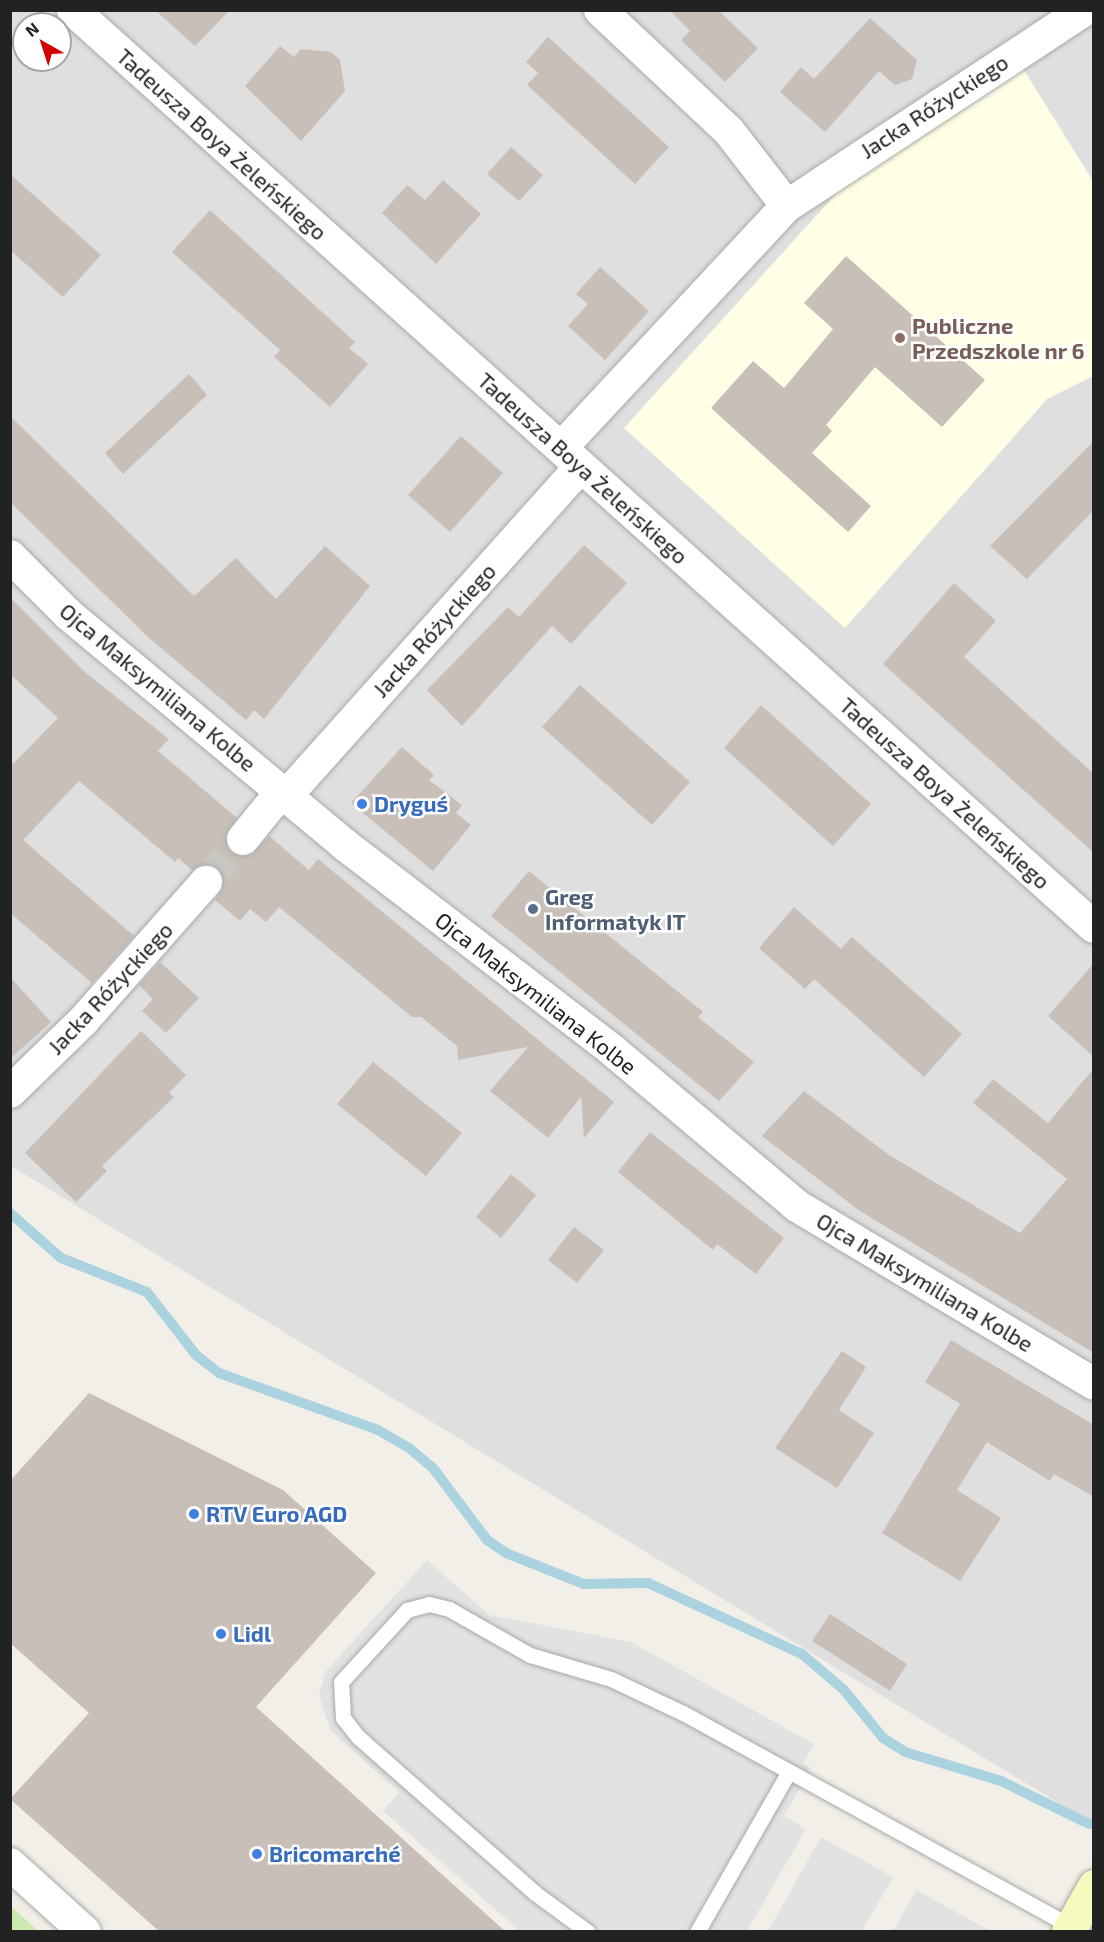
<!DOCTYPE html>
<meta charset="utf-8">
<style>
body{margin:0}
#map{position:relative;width:1104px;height:1942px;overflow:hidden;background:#f2efe9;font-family:"Exo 2",sans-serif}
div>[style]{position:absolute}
.residential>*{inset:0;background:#e0dfdf}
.education>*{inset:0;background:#ffffe5}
.grass>*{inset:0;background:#cdebb0}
.parking>*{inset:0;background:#e2e2e2}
.stream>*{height:10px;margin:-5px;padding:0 5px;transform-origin:5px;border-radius:5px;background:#aad3df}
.building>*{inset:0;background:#c7bfb8}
.street-tunnel>*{height:32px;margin-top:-16px;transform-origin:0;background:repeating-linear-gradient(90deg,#c8c6c1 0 32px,transparent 0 48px)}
.roads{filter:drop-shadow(0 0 2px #a9a9a9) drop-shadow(0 0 2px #a9a9a9)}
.lane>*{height:15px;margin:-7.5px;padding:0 7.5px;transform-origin:7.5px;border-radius:7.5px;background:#fff}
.street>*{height:32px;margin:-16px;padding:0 16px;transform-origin:16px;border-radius:16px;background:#fff}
.secondary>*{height:33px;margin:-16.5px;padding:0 16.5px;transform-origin:16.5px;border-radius:16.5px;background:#f7fabf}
.dots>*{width:16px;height:16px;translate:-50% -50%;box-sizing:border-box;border:3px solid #fff;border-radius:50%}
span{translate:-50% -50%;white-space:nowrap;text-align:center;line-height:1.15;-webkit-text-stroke:5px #fff;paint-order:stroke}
.street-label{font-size:22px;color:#222}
.education-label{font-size:22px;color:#785e54;font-weight:700}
.left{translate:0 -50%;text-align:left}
.shop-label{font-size:22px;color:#366cbe;font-weight:700}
.service-label{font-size:22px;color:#4e5e75;font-weight:700}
.frame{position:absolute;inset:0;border:12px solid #222;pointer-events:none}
.north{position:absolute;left:12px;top:12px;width:60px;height:60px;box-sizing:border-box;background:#fff;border:2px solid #a7a7a7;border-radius:50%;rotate:321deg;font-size:16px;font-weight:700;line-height:24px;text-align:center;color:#222}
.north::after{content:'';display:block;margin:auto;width:21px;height:27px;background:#d40000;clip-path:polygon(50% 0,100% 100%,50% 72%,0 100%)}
</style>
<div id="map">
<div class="residential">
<div style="clip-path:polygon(evenodd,10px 11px,1093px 11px,1093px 1824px,11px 1166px,10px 11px,24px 24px,60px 24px,60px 60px,24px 60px,24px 24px)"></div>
</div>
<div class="education">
<div style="clip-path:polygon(1022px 67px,1093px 181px,1093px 376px,1047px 399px,845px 628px,624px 428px,844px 185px)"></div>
</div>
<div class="grass">
<div style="clip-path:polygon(11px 1906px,38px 1931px,11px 1931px)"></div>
</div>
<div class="parking">
<div style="clip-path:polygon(427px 1560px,489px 1615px,631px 1642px,814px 1744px,803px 1764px,811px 1768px,784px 1816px,806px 1829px,747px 1931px,520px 1931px,383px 1811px,399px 1792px,330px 1730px,319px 1694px,326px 1671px)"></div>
<div style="clip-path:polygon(821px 1837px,893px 1877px,862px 1931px,768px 1931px)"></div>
<div style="clip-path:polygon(916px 1890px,987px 1929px,985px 1931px,893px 1931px)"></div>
</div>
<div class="stream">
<div style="left:10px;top:1213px;width:68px;rotate:41.4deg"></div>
<div style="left:61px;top:1258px;width:92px;rotate:21.6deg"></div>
<div style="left:147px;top:1292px;width:80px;rotate:52.1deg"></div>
<div style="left:196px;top:1355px;width:29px;rotate:38deg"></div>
<div style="left:219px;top:1373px;width:169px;rotate:19.7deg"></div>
<div style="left:378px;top:1430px;width:36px;rotate:30deg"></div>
<div style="left:409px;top:1448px;width:31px;rotate:40deg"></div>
<div style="left:433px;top:1468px;width:90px;rotate:53.1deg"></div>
<div style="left:487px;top:1540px;width:23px;rotate:34deg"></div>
<div style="left:506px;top:1553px;width:84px;rotate:21.7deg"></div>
<div style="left:584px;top:1584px;width:64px;rotate:-0.9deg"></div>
<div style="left:648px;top:1583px;width:170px;rotate:24.8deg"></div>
<div style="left:802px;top:1654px;width:55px;rotate:40.6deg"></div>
<div style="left:844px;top:1690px;width:62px;rotate:50.9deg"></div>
<div style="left:883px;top:1738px;width:26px;rotate:32deg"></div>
<div style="left:905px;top:1752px;width:100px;rotate:16.8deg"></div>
<div style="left:1001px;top:1781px;width:98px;rotate:26deg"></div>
</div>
<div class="building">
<div style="clip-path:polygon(155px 10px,230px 10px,195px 46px)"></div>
<div style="clip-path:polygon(669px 10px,718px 10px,758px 48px,725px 82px,681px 40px,690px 31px)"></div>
<div style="clip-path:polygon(870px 18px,917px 60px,912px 79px,895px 85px,879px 71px,825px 132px,780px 92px,801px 67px,814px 79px)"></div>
<div style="clip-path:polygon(548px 37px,669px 147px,635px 184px,527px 85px,538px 73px,526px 62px)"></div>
<div style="clip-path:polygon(280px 46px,294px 57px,301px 49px,331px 52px,340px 60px,345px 91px,301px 141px,245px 86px)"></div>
<div style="clip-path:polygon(511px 147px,543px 175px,519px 201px,487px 174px)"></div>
<div style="clip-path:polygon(10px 174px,101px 255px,63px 297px,10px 250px)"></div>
<div style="clip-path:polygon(443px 180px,481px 214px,436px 264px,382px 213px,407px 185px,425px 200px)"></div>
<div style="clip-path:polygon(210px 210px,355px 342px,349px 348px,368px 364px,330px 407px,274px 357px,280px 350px,172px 252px)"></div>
<div style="clip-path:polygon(846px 256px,985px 380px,942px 427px,875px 367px,826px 425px,832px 431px,812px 453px,871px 506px,848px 532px,711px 408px,753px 361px,784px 388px,833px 329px,804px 303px)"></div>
<div style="clip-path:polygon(600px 267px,649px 311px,605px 360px,568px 326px,588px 304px,576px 294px)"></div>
<div style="clip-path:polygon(189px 374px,207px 395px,123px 474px,105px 453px)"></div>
<div style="clip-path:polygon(10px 416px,194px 596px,236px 558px,276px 599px,325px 546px,370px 586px,264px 719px,254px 710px,246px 720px,148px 637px,10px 502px)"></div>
<div style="clip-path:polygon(461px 436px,503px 473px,450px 532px,408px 495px)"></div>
<div style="clip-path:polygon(1094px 441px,1094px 510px,1027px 579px,990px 546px)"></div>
<div style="clip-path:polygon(584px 545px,627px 583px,571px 644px,552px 626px,462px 726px,427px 690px,508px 607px,519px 617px)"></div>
<div style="clip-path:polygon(954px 583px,996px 621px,964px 657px,1094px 774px,1094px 853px,883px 664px)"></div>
<div style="clip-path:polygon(10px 597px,86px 673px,169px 739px,158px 751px,237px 818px,225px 836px,231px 853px,250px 856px,269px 836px,309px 870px,318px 859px,614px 1102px,584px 1138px,581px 1097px,548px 1138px,490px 1091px,528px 1047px,458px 1060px,457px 1046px,421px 1017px,412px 1017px,279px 907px,266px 922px,250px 909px,240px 921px,215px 900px,224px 885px,217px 868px,201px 865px,192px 870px,178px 858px,175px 862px,79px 781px,23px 840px,134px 936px,92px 983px,10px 913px,10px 767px,58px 718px,10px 674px)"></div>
<div style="clip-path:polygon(580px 685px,690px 782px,652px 825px,542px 727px)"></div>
<div style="clip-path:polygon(761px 705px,871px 804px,833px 846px,724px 748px)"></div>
<div style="clip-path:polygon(402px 747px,434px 775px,429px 780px,462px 805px,456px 813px,471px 825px,433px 871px,351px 803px)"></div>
<div style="clip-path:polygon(529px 871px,703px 1012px,698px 1017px,754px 1062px,719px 1101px,491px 916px)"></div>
<div style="clip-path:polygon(794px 907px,841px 949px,852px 937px,962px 1034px,924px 1077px,814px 979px,805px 989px,759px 948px)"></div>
<div style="clip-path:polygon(160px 962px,199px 998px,166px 1033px,142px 1011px,153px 999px,139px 985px)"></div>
<div style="clip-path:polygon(1094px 963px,1094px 1057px,1048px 1016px)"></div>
<div style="clip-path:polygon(10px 977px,51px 1022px,10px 1059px)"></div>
<div style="clip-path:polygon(141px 1031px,186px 1075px,169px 1093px,174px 1097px,102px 1166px,107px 1171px,76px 1202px,25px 1153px)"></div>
<div style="clip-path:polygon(373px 1062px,462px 1133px,426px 1176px,337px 1104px)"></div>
<div style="clip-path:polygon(1094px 1068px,1094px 1353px,860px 1211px,762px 1136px,804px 1091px,889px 1155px,1020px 1233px,1067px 1179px,973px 1103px,993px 1079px,1048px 1123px)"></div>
<div style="clip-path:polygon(650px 1132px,784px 1238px,756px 1274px,717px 1244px,713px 1250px,618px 1172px)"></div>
<div style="clip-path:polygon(511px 1174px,536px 1195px,501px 1238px,476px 1217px)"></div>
<div style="clip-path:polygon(574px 1227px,604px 1250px,577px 1283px,548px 1260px)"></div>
<div style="clip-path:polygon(951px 1340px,1094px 1425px,1094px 1497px,1054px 1474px,1050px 1481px,987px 1442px,957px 1490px,1001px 1518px,960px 1581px,882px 1533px,960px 1404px,925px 1382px)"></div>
<div style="clip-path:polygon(842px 1351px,866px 1367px,839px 1410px,874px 1433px,837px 1488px,775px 1448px)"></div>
<div style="clip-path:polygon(89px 1393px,283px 1490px,376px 1573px,256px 1707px,506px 1932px,160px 1932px,10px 1799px,89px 1713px,10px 1643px,10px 1481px)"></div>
<div style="clip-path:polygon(830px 1614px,907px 1664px,890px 1691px,812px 1641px)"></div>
</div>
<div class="street-tunnel">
<div style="left:206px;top:882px;width:57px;rotate:-49.3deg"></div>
</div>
<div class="roads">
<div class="lane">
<div style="left:588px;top:1932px;width:66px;rotate:-143.7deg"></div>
<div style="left:535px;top:1893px;width:236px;rotate:-138.6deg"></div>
<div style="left:358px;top:1737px;width:24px;rotate:-128deg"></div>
<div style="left:343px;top:1718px;width:36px;rotate:-93deg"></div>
<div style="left:341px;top:1682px;width:98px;rotate:-47.5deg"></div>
<div style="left:407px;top:1610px;width:23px;rotate:-15deg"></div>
<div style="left:429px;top:1604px;width:21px;rotate:14deg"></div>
<div style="left:449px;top:1609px;width:93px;rotate:29.6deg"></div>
<div style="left:530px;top:1655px;width:84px;rotate:16.5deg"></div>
<div style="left:611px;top:1679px;width:80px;rotate:25.3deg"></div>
<div style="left:683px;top:1713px;width:443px;rotate:28.8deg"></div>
<div style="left:697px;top:1932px;width:183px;rotate:-60.2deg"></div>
</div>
<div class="street">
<div style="left:73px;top:10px;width:1372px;rotate:41.93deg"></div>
<div style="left:600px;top:10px;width:175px;rotate:43.2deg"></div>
<div style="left:728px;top:130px;width:96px;rotate:52.2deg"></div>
<div style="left:561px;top:448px;width:331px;rotate:-47deg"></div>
<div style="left:787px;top:206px;width:356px;rotate:-33.4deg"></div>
<div style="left:10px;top:556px;width:83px;rotate:45deg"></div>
<div style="left:69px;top:615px;width:359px;rotate:39.8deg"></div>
<div style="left:345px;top:845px;width:337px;rotate:37.5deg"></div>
<div style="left:612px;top:1050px;width:242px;rotate:40.1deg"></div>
<div style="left:797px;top:1206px;width:346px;rotate:30.9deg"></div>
<div style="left:287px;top:795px;width:441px;rotate:-48.2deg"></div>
<div style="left:243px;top:839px;width:62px;rotate:-50.9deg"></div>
<div style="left:10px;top:1092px;width:102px;rotate:-44.2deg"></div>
<div style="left:83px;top:1021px;width:186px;rotate:-48.5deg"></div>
<div style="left:10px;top:1864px;width:101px;rotate:42.2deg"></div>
</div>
<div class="secondary">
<div style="left:1068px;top:1932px;width:53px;rotate:-60.5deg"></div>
</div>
</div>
<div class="dots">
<div style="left:900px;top:338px;background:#8d6e63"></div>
<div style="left:362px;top:804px;background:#3f7fe0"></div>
<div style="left:533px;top:909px;background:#5c6f8a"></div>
<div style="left:194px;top:1514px;background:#3f7fe0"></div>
<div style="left:221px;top:1634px;background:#3f7fe0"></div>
<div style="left:257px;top:1854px;background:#3f7fe0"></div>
</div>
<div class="street-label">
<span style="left:934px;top:106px;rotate:-33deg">Jacka Różyckiego</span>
<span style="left:222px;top:144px;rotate:42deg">Tadeusza Boya Żeleńskiego</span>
<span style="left:583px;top:468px;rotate:42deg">Tadeusza Boya Żeleńskiego</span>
<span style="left:434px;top:630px;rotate:-48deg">Jacka Różyckiego</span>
<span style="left:158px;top:687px;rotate:40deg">Ojca Maksymiliana Kolbe</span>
<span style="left:945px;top:793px;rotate:42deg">Tadeusza Boya Żeleńskiego</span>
<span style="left:110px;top:988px;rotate:-47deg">Jacka Różyckiego</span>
<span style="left:536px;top:993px;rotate:38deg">Ojca Maksymiliana Kolbe</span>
<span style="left:925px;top:1282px;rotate:31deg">Ojca Maksymiliana Kolbe</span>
</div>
<div class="education-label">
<span class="left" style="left:912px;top:338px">Publiczne<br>Przedszkole nr 6</span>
</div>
<div class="shop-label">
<span class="left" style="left:374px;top:804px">Dryguś</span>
<span class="left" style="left:206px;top:1514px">RTV Euro AGD</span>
<span class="left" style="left:233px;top:1634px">Lidl</span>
<span class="left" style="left:269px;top:1854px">Bricomarché</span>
</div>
<div class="service-label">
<span class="left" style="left:545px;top:909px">Greg<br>Informatyk IT</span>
</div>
<div class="frame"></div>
<div class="north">N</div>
</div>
